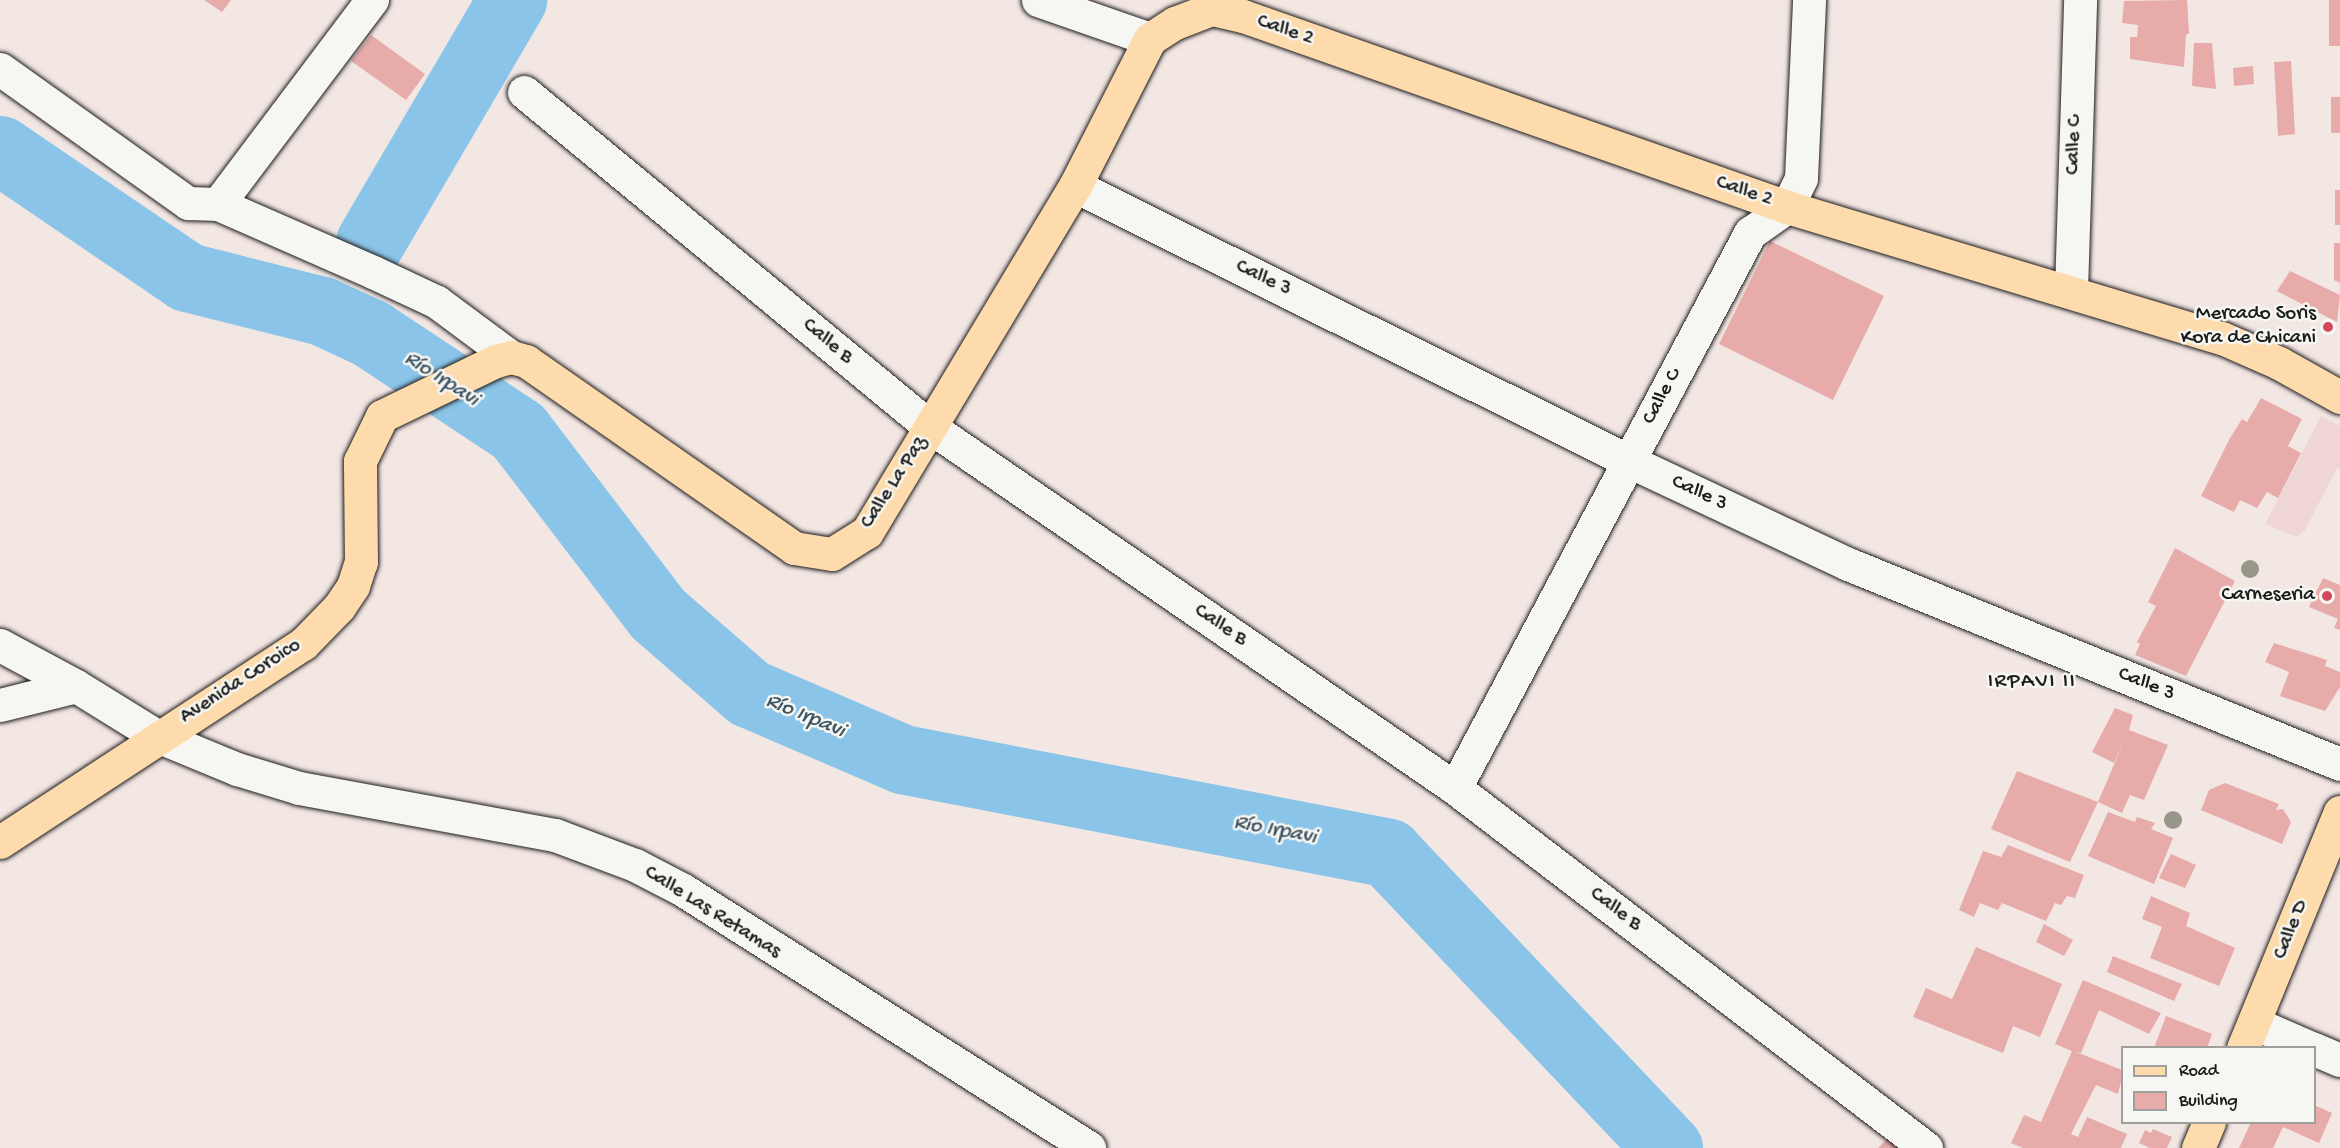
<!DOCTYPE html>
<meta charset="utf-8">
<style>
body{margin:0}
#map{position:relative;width:2340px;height:1148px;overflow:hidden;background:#f3e7e4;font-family:"Gochi Hand",sans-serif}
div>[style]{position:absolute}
.built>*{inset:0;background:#efd5d3}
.river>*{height:69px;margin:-34.5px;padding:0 34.5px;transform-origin:34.5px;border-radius:34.5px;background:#8ac5e9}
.building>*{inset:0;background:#e7abaa}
.roads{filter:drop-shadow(0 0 2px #1c1c1c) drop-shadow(0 0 2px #1c1c1c)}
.minor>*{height:33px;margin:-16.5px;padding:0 16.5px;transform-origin:16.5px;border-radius:16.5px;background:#f6f6f2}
.major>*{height:33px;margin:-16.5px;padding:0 16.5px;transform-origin:16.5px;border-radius:16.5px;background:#fedbac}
.trees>*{width:18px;height:18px;margin:-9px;border-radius:50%;background:#979689}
.dots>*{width:16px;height:16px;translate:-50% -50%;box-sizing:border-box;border:3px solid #f6f6f2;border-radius:50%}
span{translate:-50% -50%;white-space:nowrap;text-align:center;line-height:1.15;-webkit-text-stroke:5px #f6f6f2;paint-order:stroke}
.street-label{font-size:21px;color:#1c1c1c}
.poi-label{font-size:21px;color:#1c1c1c}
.right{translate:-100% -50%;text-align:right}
.water-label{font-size:22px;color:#425764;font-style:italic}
.neighbourhood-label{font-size:22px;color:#1c1c1c;letter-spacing:1.5px}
.legend{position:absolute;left:2121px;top:1046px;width:195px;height:78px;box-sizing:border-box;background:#f6f6f2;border:2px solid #9f9f9c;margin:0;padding:8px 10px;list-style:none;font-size:18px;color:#1c1c1c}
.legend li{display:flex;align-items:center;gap:12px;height:30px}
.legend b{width:30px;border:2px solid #9f9f9c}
</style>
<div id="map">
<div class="built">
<div style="clip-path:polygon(2321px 416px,2340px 426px,2340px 469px,2337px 468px,2305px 530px,2297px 537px,2265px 524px)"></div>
</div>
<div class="river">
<div style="left:0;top:150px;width:226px;rotate:34.2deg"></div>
<div style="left:187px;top:277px;width:139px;rotate:14.1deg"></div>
<div style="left:322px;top:311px;width:53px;rotate:24.6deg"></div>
<div style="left:370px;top:333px;width:178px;rotate:33.5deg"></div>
<div style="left:518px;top:431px;width:230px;rotate:52.6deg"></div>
<div style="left:658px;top:614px;width:121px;rotate:41deg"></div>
<div style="left:749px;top:693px;width:167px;rotate:23.3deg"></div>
<div style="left:902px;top:759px;width:495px;rotate:10.9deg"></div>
<div style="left:1388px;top:853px;width:407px;rotate:46.5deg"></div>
<div style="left:370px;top:242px;width:281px;rotate:-59.6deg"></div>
</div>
<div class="building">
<div style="clip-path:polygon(204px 0,231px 0,222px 12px)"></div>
<div style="clip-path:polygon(2187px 0,2189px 33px,2186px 35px,2184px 67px,2130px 59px,2130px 37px,2137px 37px,2138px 25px,2122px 23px,2124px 1px)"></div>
<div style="clip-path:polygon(2329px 0,2340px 0,2340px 46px,2329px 46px)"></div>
<div style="clip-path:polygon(371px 35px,425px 74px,406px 100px,351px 61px)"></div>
<div style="clip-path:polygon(2194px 43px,2212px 43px,2216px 89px,2192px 86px)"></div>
<div style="clip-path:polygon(2291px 61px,2295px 134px,2278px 136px,2274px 62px)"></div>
<div style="clip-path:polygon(2253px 66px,2254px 84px,2234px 86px,2233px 68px)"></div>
<div style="clip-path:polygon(2331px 97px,2340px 97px,2340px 133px,2331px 133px)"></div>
<div style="clip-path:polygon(2335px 190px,2340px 190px,2340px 225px,2335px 225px)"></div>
<div style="clip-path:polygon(1770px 241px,1884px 296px,1833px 400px,1719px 344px)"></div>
<div style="clip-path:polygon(2334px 243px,2340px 243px,2340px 283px,2334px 280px)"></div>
<div style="clip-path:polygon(2290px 271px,2340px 295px,2337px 322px,2277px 291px)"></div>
<div style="clip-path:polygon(2261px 398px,2302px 419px,2288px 446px,2301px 453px,2278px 498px,2267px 492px,2257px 508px,2240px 500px,2234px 512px,2201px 496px,2230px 438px,2242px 419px,2247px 422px)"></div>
<div style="clip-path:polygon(2175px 548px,2235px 581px,2186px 676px,2135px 655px,2140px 644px,2137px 642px,2156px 606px,2148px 602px)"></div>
<div style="clip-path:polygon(2323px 578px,2340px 585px,2340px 630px,2334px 628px,2338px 619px,2309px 607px)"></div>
<div style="clip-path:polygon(2274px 643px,2327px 660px,2325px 666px,2340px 672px,2340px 687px,2325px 711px,2280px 696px,2289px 672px,2265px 662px)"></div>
<div style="clip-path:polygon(2115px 708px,2133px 715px,2129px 730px,2168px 745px,2144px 800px,2130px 795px,2122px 813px,2098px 802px,2125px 739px,2114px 763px,2092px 752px)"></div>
<div style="clip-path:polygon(2017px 771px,2098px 802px,2070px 862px,1991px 829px)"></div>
<div style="clip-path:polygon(2225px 783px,2279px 804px,2276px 810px,2283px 809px,2291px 822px,2282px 844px,2201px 810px,2209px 790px)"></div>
<div style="clip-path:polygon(2108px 812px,2135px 822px,2137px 817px,2155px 823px,2151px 829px,2173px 838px,2154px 884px,2088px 856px)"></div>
<div style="clip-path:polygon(2008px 845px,2084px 875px,2075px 898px,2067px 896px,2061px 905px,2055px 903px,2046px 921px,2002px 903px,1998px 910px,1980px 903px,1974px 917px,1959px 910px,1983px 851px,2001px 857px)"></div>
<div style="clip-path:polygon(2171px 854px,2196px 865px,2185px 888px,2159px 878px)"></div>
<div style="clip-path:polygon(2151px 896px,2190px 913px,2186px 926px,2235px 948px,2219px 986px,2150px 958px,2162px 927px,2142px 919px)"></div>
<div style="clip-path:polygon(2044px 924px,2073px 940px,2064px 956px,2036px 942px)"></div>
<div style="clip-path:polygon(1976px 947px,2062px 984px,2040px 1037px,2013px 1026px,2003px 1053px,1913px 1017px,1926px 988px,1952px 999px)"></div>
<div style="clip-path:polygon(2113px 956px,2182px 984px,2174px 1001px,2107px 972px)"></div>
<div style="clip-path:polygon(2083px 980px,2161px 1013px,2149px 1034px,2099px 1010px,2081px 1053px,2076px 1052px,2122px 1070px,2122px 1077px,2118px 1094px,2096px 1085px,2071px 1134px,2078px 1137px,2087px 1117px,2127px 1134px,2121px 1148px,2023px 1148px,2011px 1143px,2024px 1115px,2041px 1122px,2072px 1051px,2055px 1044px)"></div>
<div style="clip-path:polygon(2166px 1016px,2212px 1034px,2207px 1048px,2154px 1048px)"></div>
<div style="clip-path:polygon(2314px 1105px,2332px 1113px,2319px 1143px,2283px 1127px,2273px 1148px,2239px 1148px,2251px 1122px,2314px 1122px)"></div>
<div style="clip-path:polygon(2153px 1129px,2172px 1137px,2167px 1148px,2150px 1148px,2139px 1143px,2145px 1130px,2151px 1133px)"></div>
<div style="clip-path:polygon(1889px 1137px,1903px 1148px,1878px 1148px)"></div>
</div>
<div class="roads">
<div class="minor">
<div style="left:1038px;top:0;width:119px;rotate:19.2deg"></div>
<div style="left:0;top:69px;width:231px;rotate:35.5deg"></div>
<div style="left:188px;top:203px;width:30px;rotate:2deg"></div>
<div style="left:218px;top:204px;width:169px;rotate:23.7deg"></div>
<div style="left:373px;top:272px;width:71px;rotate:25.1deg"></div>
<div style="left:437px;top:302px;width:92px;rotate:36.6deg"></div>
<div style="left:524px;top:92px;width:526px;rotate:39.53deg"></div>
<div style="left:930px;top:427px;width:637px;rotate:34.51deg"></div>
<div style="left:1455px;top:788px;width:593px;rotate:37.39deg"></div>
<div style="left:1075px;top:186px;width:618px;rotate:26.4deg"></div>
<div style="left:1629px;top:461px;width:242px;rotate:25.2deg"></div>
<div style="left:1848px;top:564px;width:531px;rotate:22.12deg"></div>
<div style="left:218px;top:204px;width:256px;rotate:-53deg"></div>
<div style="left:2071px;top:291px;width:291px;rotate:-88.2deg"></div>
<div style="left:0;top:645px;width:86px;rotate:28.3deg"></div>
<div style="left:76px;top:686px;width:95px;rotate:31.7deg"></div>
<div style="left:157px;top:736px;width:87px;rotate:22.4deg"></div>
<div style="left:237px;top:769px;width:65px;rotate:17deg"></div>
<div style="left:299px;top:788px;width:260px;rotate:10.4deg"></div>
<div style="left:555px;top:835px;width:85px;rotate:20.6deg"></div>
<div style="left:635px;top:865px;width:54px;rotate:27.5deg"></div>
<div style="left:683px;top:890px;width:481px;rotate:32.4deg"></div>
<div style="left:0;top:705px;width:78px;rotate:-14deg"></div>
<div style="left:1455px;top:788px;width:629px;rotate:-62.01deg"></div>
<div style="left:1750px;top:233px;width:45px;rotate:-35.1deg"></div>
<div style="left:1787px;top:207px;width:32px;rotate:-64deg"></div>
<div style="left:1801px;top:178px;width:178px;rotate:-87.4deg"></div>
<div style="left:2254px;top:1023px;width:62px;rotate:23.7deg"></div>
<div style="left:2314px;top:1049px;width:28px;rotate:23deg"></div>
</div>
<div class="major">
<div style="left:0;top:842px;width:362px;rotate:-33.2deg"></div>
<div style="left:303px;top:644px;width:52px;rotate:-45.8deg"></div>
<div style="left:339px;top:607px;width:25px;rotate:-56deg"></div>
<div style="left:353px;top:586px;width:25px;rotate:-72deg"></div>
<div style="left:361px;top:562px;width:101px;rotate:-90.6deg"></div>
<div style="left:360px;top:461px;width:50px;rotate:-63.9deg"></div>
<div style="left:382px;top:416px;width:127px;rotate:-25.8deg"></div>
<div style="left:496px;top:361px;width:16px;rotate:-15deg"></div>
<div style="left:511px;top:357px;width:16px;rotate:15deg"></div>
<div style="left:526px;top:361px;width:327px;rotate:34.9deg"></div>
<div style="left:794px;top:548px;width:38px;rotate:9deg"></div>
<div style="left:832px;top:554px;width:41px;rotate:-32.2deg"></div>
<div style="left:867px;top:532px;width:404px;rotate:-59deg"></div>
<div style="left:1075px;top:186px;width:165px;rotate:-63deg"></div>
<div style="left:1150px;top:39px;width:30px;rotate:-33deg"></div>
<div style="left:1175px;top:23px;width:40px;rotate:-21deg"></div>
<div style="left:1212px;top:9px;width:32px;rotate:13deg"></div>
<div style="left:1243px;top:16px;width:577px;rotate:19.35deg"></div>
<div style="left:1787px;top:207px;width:454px;rotate:16.8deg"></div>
<div style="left:2222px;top:338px;width:62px;rotate:23.7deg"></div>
<div style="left:2279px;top:363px;width:70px;rotate:29.1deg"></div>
<div style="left:2243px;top:1048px;width:255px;rotate:-67.7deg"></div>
<div style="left:2198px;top:1148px;width:28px;rotate:-67deg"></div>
</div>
</div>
<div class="trees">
<div style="left:2250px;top:569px"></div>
<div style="left:2173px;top:820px"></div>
</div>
<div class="dots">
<div style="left:2328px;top:327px;background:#d1495b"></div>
<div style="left:2327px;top:596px;background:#d1495b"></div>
</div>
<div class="street-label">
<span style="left:1285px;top:31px;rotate:19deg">Calle 2</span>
<span style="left:2075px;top:145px;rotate:-88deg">Calle C</span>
<span style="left:1744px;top:192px;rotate:19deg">Calle 2</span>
<span style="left:1263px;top:279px;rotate:26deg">Calle 3</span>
<span style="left:827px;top:342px;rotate:40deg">Calle B</span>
<span style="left:1663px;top:397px;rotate:-62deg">Calle C</span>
<span style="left:895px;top:483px;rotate:-57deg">Calle La Paz</span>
<span style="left:1699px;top:494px;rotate:25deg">Calle 3</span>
<span style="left:1220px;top:626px;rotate:34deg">Calle B</span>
<span style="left:241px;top:682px;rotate:-33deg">Avenida Coroico</span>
<span style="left:2146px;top:685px;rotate:22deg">Calle 3</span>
<span style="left:1615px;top:910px;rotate:37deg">Calle B</span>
<span style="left:712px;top:913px;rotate:32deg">Calle Las Retamas</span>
<span style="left:2292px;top:930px;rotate:-68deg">Calle D</span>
</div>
<div class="poi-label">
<span class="right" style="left:2316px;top:327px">Mercado Soris<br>Kora de Chicani</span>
<span class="right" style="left:2315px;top:596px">Carneseria</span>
</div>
<div class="water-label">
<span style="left:441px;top:380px;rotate:33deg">Río Irpavi</span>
<span style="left:805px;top:717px;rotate:23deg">Río Irpavi</span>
<span style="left:1275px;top:831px;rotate:11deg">Río Irpavi</span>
</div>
<div class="neighbourhood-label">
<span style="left:2032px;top:683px">IRPAVI II</span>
</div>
<ul class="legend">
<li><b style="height:8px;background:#fedbac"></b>Road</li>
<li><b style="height:16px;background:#e7abaa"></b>Building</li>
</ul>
</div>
